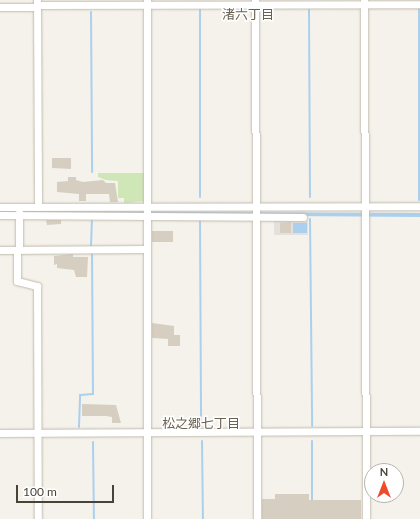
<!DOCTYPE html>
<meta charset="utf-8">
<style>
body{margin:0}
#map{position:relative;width:420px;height:519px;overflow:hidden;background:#f5f2eb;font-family:Lato,"Noto Sans JP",sans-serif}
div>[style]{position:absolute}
.industrial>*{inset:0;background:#e4e1dc}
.green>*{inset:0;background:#cfe6b6}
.water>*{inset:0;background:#abd0ed}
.stream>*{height:2px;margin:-1px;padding:0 1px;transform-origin:1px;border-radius:1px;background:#abd0ed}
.building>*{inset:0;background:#d6cec1}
.roads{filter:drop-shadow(0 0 1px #c0baae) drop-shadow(0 0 1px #c0baae)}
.minor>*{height:7px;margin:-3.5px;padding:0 3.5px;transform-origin:3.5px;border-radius:3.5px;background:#fff}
span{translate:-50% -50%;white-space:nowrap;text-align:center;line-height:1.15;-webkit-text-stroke:3px #fff;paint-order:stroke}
.neighbourhood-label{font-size:13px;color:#6b6151}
.north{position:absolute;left:364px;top:463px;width:40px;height:40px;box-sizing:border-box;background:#fff;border:1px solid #b6b4b0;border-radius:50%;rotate:0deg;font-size:11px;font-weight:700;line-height:16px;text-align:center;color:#484339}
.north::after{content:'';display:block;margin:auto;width:14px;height:18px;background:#ef4b28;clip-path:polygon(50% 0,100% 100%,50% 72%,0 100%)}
.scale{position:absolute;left:16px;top:485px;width:98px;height:18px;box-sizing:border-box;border:2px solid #484339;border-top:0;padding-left:5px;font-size:12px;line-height:14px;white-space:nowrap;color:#484339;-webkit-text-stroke:3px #fff;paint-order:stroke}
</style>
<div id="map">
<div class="industrial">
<div style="clip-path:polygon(274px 220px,308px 221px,308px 235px,274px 235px)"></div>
</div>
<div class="green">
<div style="clip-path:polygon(98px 173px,144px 173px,144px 201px,124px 203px,124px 198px,118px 198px,118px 181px,106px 180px,98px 177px)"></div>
</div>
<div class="water">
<div style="clip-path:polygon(0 211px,420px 213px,420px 217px,0 214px)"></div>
<div style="clip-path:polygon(293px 223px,307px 223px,307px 233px,293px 233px)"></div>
</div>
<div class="stream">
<div style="left:200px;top:9px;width:188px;rotate:90deg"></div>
<div style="left:309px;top:9px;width:188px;rotate:89.7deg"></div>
<div style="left:419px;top:9px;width:191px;rotate:90deg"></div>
<div style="left:91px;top:12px;width:160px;rotate:89.6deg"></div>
<div style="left:200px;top:219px;width:207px;rotate:89.7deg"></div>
<div style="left:310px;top:219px;width:207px;rotate:89.4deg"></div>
<div style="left:91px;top:246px;width:28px;rotate:-88deg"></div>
<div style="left:79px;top:427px;width:32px;rotate:-88deg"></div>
<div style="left:80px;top:395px;width:13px;rotate:-4deg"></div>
<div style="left:93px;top:394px;width:142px;rotate:-90.4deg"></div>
<div style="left:202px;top:441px;width:78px;rotate:89.3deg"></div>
<div style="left:312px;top:441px;width:61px;rotate:90deg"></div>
<div style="left:93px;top:442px;width:77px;rotate:89.3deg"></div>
</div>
<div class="building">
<div style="clip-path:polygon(52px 158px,71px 158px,71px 169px,52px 168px)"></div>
<div style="clip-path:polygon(68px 177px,76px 177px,76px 180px,83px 182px,103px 180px,106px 183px,115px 183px,118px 202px,110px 202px,109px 194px,86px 194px,86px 201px,79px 201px,79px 194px,57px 192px,57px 182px,68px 181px)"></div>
<div style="clip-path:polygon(46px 220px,61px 220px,61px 224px,47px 225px)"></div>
<div style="clip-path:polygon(291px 222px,291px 233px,280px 233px,280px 223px)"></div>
<div style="clip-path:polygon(152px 231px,173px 231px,173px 242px,152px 242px)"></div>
<div style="clip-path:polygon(73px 254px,73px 257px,88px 257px,87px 277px,76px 277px,74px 270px,57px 268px,57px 264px,54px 265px,54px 256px)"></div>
<div style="clip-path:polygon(152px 323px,174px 326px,174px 335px,180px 335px,180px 346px,168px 346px,168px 339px,152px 338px)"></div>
<div style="clip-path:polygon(82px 404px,116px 405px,121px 423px,112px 423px,112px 417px,106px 416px,82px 416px)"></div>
<div style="clip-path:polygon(275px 494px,309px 494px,309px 500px,361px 500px,361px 519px,262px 519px,262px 499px,275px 499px)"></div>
</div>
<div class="roads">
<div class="minor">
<div style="left:37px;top:0;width:207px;rotate:89.7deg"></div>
<div style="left:147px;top:0;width:519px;rotate:90deg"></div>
<div style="left:255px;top:0;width:519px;rotate:89.78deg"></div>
<div style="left:364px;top:0;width:519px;rotate:89.78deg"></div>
<div style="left:37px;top:5px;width:383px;rotate:-0.1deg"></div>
<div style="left:0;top:7px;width:37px"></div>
<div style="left:0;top:207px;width:420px;rotate:-0.1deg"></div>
<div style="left:19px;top:212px;width:38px;rotate:90deg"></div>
<div style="left:0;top:215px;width:303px;rotate:0.4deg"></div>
<div style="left:0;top:250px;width:145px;rotate:-0.4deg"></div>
<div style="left:17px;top:250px;width:31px;rotate:90deg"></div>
<div style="left:17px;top:281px;width:21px;rotate:14deg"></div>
<div style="left:37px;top:286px;width:233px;rotate:89.8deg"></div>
<div style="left:0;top:433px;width:420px;rotate:-0.3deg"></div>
</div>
</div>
<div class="neighbourhood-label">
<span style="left:248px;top:14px">渚六丁目</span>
<span style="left:201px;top:423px">松之郷七丁目</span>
</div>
<div class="north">N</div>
<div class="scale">100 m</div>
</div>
